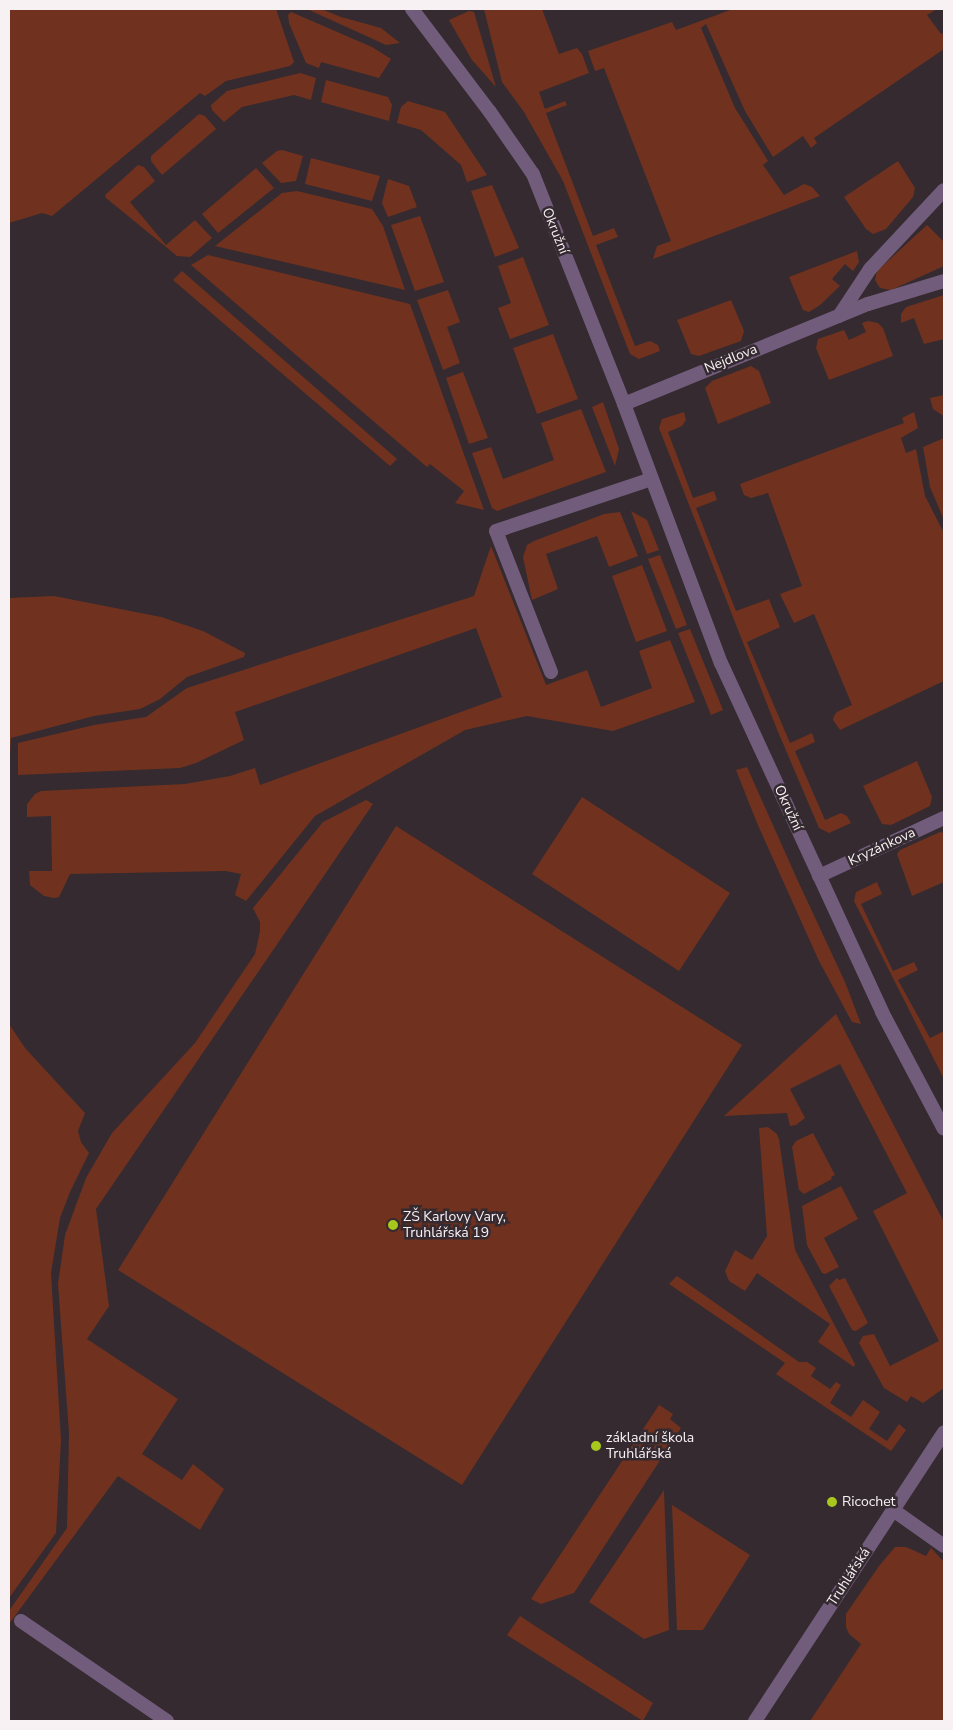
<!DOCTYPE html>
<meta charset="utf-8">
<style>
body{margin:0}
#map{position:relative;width:953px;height:1730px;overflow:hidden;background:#342a30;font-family:"Nunito Sans",sans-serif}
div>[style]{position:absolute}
.green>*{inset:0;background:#70321e}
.minor>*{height:14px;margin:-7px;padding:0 7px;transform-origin:7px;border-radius:7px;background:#725c7b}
.dots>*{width:14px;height:14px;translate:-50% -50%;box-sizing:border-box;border:2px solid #342a30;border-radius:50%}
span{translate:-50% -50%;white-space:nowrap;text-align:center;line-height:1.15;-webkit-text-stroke:5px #342a30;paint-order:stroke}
.street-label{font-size:14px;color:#f8f1f4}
.poi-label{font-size:14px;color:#f8f1f4}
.left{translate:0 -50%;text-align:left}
.frame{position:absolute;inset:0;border:10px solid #f8f1f4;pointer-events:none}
</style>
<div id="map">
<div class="green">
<div style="clip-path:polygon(9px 9px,276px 9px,294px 62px,290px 66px,226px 81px,205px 96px,200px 93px,52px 216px,42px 213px,9px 223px)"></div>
<div style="clip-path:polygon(307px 9px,321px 9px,341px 17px,381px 28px,400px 43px,386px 45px)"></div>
<div style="clip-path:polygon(484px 9px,542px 9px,559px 54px,577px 48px,582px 54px,589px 73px,539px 92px,545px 109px,565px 101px,567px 105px,546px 113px,593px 236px,614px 228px,618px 237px,596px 245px,635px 346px,650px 341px,658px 345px,660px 351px,639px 359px,630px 354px,563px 181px,524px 112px,502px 82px)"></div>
<div style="clip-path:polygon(733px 9px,937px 9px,927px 15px,941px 34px,944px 33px,944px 49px,814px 138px,817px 143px,811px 148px,803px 136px,773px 157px,745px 111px,706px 24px,701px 28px,735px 108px,768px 161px,763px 165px,784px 195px,804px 184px,812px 187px,820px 196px,653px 259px,657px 246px,671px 241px,604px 68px,595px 71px,588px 51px,672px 22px,676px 30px)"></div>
<div style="clip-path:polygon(469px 11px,474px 12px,496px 87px,472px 60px,449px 20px)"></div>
<div style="clip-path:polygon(291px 12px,372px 47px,391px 59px,379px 78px,321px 62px,319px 68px,306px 63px,289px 23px,288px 15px)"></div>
<div style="clip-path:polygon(300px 73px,316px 78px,311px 100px,294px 95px,242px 107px,224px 122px,212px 110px,211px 105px,227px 91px)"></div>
<div style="clip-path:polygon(326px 80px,388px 97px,392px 105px,389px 121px,321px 102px)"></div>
<div style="clip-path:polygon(408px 101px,445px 112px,487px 175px,467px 182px,461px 165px,421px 130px,397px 123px,401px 107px)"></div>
<div style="clip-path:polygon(199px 114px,205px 116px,216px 129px,162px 175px,151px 161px,151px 156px)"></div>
<div style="clip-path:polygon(282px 150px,303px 156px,296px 181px,281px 183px,262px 163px,277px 151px)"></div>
<div style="clip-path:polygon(311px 158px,380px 176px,372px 201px,305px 184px)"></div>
<div style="clip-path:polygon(898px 161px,915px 188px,913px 197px,886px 229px,873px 234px,866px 229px,844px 197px)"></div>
<div style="clip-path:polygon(138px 165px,144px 167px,155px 181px,130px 202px,166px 245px,195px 220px,212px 238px,190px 257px,177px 256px,106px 198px,105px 195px)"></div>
<div style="clip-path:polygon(256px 168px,274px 188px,218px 233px,202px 214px)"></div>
<div style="clip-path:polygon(388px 179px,409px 186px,417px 207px,388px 217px,382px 203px)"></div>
<div style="clip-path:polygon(492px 185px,519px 248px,495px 257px,471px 191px)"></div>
<div style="clip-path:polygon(297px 191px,372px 209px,383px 226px,405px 290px,215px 246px,282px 193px)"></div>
<div style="clip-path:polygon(420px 216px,444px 282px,415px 291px,391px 225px)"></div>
<div style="clip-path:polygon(927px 225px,943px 241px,944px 240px,944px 266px,891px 290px,880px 288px,875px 280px,877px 271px)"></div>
<div style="clip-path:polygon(857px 251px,859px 262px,853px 271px,845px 264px,832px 279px,840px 286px,820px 305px,809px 312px,803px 310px,789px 277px)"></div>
<div style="clip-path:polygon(208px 255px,410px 304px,484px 510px,455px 503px,464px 491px,430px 464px,427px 467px,191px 265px)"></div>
<div style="clip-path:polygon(523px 257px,549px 325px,510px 339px,498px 308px,511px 303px,498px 266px)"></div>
<div style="clip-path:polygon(182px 271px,397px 459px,390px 466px,173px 280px)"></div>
<div style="clip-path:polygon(448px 290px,460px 322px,447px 327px,460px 363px,443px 370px,417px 300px)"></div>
<div style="clip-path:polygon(944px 295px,944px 339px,924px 344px,914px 318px,901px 323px,901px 314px,906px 307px)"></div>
<div style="clip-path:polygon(731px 300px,744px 331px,741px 341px,699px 356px,691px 354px,677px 320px)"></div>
<div style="clip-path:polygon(868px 321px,878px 323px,883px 328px,893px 356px,829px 380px,816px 348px,818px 339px,844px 330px,849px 340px,866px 332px,862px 323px)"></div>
<div style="clip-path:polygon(553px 334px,578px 399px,537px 414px,513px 348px)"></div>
<div style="clip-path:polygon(751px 366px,759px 371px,771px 403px,718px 424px,705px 388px,712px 381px)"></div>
<div style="clip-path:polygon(463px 372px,488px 438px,469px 444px,446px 378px)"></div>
<div style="clip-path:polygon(944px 395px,944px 414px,942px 415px,933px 409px,930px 398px)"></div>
<div style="clip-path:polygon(603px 402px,619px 449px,615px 466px,592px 407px)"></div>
<div style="clip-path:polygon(581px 409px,606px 472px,497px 511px,492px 508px,472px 453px,491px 447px,503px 479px,554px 460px,541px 423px)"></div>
<div style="clip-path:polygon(684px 412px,686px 420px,682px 426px,668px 432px,693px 498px,714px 491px,717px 500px,696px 508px,736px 611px,769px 599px,780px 627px,747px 642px,790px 743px,812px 733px,815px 742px,795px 751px,825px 820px,841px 813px,847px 816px,851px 823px,829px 833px,819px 828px,776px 727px,659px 428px,662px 419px)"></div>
<div style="clip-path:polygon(914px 412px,918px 428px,901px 438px,906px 453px,916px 449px,925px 496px,944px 533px,944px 681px,840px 730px,833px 720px,834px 716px,837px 712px,852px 705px,814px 614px,794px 623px,780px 594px,802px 586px,768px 493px,751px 498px,744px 495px,740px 484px,904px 423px,902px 418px)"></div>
<div style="clip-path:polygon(944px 438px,944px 520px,930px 487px,923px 447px)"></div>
<div style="clip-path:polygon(631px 511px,647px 520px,659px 550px,647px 554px)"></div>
<div style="clip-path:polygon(620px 512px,638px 556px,609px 567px,597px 536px,546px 554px,558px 589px,532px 600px,523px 557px,527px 545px,534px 541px,604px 514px)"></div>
<div style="clip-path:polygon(491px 546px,546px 685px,587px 670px,601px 707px,652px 688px,639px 651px,670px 640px,695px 702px,613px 731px,527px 716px,465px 730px,315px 816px,246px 901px,235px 895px,241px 874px,226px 871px,70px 874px,59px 897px,54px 898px,44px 896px,30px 885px,29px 871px,52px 871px,51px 816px,27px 817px,27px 804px,35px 794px,41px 791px,185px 784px,230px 776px,255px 768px,260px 785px,502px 697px,476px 628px,235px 712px,244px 740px,196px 763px,180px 768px,18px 775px,18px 743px,94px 725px,146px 717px,187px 688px,474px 596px)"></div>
<div style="clip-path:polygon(660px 555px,687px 625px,676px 629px,648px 559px)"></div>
<div style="clip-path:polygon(642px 565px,667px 631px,636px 642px,612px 576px)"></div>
<div style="clip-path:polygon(54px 596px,161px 617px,203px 631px,245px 653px,244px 657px,187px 677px,160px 699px,140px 709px,94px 716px,11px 738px,9px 776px,9px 598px)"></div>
<div style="clip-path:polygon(690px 629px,723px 710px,711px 715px,678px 633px)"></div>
<div style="clip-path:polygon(917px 761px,932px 797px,930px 806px,891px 825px,882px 824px,863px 786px)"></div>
<div style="clip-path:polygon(747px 767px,797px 879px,845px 982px,861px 1024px,852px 1022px,819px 961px,757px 823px,736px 770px)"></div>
<div style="clip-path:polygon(582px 797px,730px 893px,679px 971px,532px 874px)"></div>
<div style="clip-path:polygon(366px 800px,373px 804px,96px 1209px,109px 1306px,87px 1339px,178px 1399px,142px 1454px,182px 1480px,193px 1464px,224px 1489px,200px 1530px,118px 1476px,9px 1624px,9px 1611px,67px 1528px,69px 1433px,58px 1284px,65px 1235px,86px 1178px,112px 1133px,195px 1043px,255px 954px,260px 931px,260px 922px,253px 908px,323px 822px)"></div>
<div style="clip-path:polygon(396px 826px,742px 1045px,462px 1485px,118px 1270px)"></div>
<div style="clip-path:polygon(940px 832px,944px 833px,944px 882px,912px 896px,897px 854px,900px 850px)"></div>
<div style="clip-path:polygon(877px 882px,882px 894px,861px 904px,893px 971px,914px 962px,918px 970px,898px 980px,930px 1038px,944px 1031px,944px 1079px,854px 901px,856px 892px)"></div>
<div style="clip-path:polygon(836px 1014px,944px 1222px,944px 1388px,923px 1403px,911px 1396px,907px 1402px,884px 1388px,859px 1343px,863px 1336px,874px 1334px,890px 1366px,939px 1341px,873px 1211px,907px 1193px,840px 1064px,790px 1089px,805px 1118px,796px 1125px,790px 1126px,787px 1113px,724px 1116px)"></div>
<div style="clip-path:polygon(9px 1024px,25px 1048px,85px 1113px,78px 1131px,81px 1142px,89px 1153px,70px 1192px,60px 1218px,51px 1273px,61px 1440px,56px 1533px,9px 1598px)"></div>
<div style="clip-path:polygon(768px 1127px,777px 1134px,779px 1139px,795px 1250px,855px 1364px,854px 1367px,818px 1342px,830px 1324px,757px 1273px,745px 1291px,729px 1281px,725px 1271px,735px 1250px,752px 1260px,767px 1236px,759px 1128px)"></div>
<div style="clip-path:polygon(813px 1133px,835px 1175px,831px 1177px,832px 1179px,804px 1194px,799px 1190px,792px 1147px,796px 1141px)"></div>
<div style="clip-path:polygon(841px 1186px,858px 1219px,824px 1238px,839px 1267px,825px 1274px,822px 1273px,807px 1245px,802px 1206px)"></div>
<div style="clip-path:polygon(677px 1276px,799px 1362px,807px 1362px,816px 1368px,811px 1376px,830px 1389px,836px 1382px,841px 1385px,830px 1403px,851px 1417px,863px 1400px,880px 1412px,869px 1429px,887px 1441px,899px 1424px,906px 1430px,891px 1451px,776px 1374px,785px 1363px,669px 1284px)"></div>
<div style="clip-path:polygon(837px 1278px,839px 1280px,845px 1278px,868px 1323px,856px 1331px,852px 1330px,829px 1286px)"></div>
<div style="clip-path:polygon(659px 1405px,673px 1414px,670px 1419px,681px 1428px,574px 1593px,541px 1604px,531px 1599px)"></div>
<div style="clip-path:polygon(664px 1490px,669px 1630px,644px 1639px,589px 1602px)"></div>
<div style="clip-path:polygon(672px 1505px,750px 1555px,703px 1630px,677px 1630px)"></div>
<div style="clip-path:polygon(895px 1547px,906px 1547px,926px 1556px,931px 1548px,944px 1562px,944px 1721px,810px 1721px,861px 1644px,849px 1634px,846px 1627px,846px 1614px,879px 1566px)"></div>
<div style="clip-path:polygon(520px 1616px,653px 1703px,643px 1721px,507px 1635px)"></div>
</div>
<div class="minor">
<div style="left:412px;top:9px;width:129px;rotate:52.9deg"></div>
<div style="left:490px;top:112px;width:75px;rotate:55.3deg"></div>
<div style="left:533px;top:174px;width:247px;rotate:68.4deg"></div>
<div style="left:624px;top:404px;width:277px;rotate:69.5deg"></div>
<div style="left:721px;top:663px;width:384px;rotate:65.2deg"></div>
<div style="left:882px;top:1012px;width:132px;rotate:62.1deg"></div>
<div style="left:839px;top:316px;width:56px;rotate:-56.6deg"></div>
<div style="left:870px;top:269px;width:108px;rotate:-46.9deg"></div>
<div style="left:624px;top:404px;width:264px;rotate:-22.3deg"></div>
<div style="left:868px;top:304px;width:79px;rotate:-16.8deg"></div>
<div style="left:551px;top:672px;width:151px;rotate:-111.3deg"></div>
<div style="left:496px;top:531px;width:163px;rotate:-18.5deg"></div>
<div style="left:819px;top:876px;width:138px;rotate:-24.9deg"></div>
<div style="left:893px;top:1510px;width:62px;rotate:35.2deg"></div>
<div style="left:21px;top:1621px;width:177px;rotate:34.4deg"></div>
<div style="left:755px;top:1721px;width:345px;rotate:-56.8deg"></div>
</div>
<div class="dots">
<div style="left:393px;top:1225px;background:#a8c71c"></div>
<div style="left:596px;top:1446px;background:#a8c71c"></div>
<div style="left:832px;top:1502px;background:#a8c71c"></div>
</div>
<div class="street-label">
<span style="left:555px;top:231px;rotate:68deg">Okružní</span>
<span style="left:731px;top:359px;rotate:-22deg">Nejdlova</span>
<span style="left:788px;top:808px;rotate:65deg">Okružní</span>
<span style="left:882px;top:847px;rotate:-25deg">Kryzánkova</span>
<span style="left:849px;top:1577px;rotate:-57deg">Truhlářská</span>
</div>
<div class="poi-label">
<span class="left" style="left:403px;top:1225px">ZŠ Karlovy Vary,<br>Truhlářská 19</span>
<span class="left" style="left:606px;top:1446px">základní škola<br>Truhlářská</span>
<span class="left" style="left:842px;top:1502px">Ricochet</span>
</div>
<div class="frame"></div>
</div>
